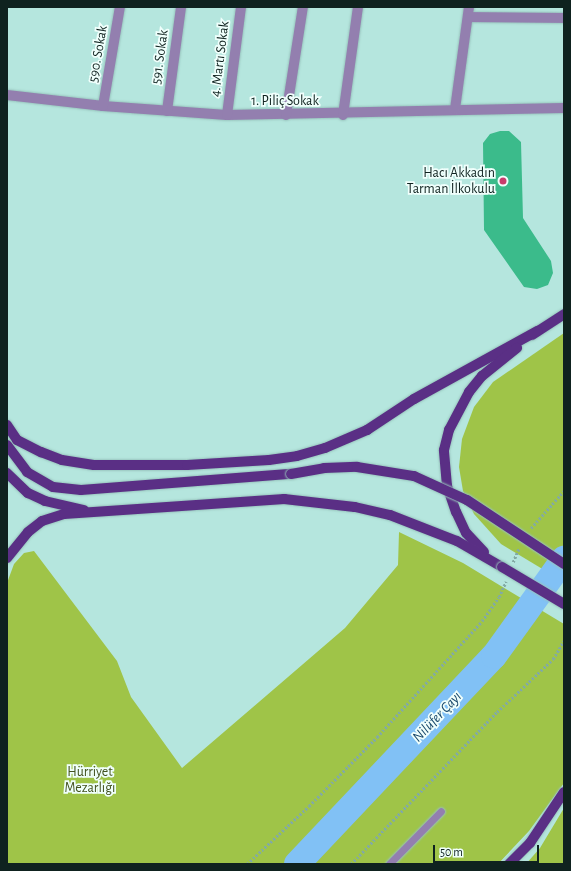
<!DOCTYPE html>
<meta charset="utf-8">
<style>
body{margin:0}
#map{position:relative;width:571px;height:871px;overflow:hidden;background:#b5e6de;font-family:"Alegreya Sans",sans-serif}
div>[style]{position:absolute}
.green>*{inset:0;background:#9fc448}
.river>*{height:26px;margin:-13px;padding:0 13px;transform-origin:13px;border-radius:13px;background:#81c1f5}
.building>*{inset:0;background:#3bbb8b}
.path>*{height:2.5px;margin-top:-1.25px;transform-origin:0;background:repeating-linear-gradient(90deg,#82aaa4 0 2px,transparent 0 4px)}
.roads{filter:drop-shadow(0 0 1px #97c3bc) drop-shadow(0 0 1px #97c3bc)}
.service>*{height:7px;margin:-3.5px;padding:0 3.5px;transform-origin:3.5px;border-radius:3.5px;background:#937faf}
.minor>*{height:10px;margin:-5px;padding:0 5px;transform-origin:5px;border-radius:5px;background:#937faf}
.primary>*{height:10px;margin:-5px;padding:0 5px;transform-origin:5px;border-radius:5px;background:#5a2f85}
.bridges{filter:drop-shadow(0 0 1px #97c3bc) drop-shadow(0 0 1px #97c3bc)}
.primary-bridge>*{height:10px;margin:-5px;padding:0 5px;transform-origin:5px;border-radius:5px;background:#5a2f85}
.dots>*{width:11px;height:11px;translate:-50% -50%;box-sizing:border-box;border:2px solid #f0fffc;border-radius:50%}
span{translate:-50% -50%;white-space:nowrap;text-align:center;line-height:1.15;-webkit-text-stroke:3.5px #f0fffc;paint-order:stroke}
.street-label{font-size:14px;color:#0f221f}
.poi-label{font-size:14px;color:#0f221f}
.right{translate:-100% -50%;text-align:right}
.park-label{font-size:14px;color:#43531f}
.water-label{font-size:15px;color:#17476a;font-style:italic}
.frame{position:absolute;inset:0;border:8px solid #0f221f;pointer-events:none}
.scale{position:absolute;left:433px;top:845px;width:106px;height:18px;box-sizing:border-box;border:2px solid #0f221f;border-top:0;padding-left:5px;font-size:12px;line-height:14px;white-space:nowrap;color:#0f221f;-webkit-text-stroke:3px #f0fffc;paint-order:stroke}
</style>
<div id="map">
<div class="green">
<div style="clip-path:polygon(564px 333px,564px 582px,501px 544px,474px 514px,463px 491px,459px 467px,462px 439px,474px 407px,493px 382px)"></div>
<div style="clip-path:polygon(399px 532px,463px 563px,564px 624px,564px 783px,529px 831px,498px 864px,7px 864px,7px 583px,14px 564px,24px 553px,34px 551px,117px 661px,131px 697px,182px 768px,345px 628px,398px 565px)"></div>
<div style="clip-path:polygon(564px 808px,564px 864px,526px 864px,540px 848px)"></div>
</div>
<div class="river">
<div style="left:297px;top:864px;width:286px;rotate:-46.6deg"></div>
<div style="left:494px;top:656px;width:120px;rotate:-54.2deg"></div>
</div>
<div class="building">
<div style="clip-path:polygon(500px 131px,509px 131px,521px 142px,523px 218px,551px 261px,553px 273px,548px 285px,537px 289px,524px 287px,484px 230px,483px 143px,490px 134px)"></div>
</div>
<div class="path">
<div style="left:531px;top:528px;width:50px;rotate:-48.3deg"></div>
<div style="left:513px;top:562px;width:15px;rotate:-67deg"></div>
<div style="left:247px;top:864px;width:85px;rotate:-43.1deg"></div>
<div style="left:309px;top:806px;width:97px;rotate:-45.4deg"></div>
<div style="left:377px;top:737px;width:156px;rotate:-47.8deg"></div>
<div style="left:482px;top:621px;width:29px;rotate:-55deg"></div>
<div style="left:499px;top:597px;width:17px;rotate:-66deg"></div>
<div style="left:351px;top:864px;width:211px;rotate:-46.2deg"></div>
<div style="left:497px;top:712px;width:77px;rotate:-43.4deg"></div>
<div style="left:553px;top:659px;width:21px;rotate:-59deg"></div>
</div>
<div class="roads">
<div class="service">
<div style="left:389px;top:864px;width:74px;rotate:-45.5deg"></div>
</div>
<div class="minor">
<div style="left:468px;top:17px;width:96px;rotate:0.6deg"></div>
<div style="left:7px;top:95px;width:97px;rotate:6.5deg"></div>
<div style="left:103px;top:106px;width:124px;rotate:4.2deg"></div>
<div style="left:227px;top:115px;width:337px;rotate:-1.2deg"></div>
<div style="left:103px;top:106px;width:100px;rotate:-80.3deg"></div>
<div style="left:455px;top:109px;width:103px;rotate:-82.2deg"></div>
<div style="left:167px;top:111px;width:105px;rotate:-82.3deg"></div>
<div style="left:227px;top:115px;width:109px;rotate:-82.6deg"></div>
<div style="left:286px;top:115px;width:109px;rotate:-81.1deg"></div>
<div style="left:343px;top:115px;width:109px;rotate:-82.1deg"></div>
</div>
<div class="primary">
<div style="left:532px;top:335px;width:38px;rotate:-33deg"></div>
<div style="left:7px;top:425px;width:18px;rotate:56deg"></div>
<div style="left:17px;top:440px;width:27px;rotate:27deg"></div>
<div style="left:41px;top:452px;width:22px;rotate:21deg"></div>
<div style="left:62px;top:460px;width:32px;rotate:9deg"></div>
<div style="left:94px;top:465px;width:93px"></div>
<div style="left:187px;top:465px;width:82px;rotate:-3.5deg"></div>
<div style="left:269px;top:460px;width:28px;rotate:-8deg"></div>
<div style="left:297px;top:456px;width:29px;rotate:-16deg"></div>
<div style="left:325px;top:448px;width:46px;rotate:-23.2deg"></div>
<div style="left:367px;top:430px;width:56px;rotate:-33.4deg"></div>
<div style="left:414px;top:399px;width:141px;rotate:-28.9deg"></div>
<div style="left:7px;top:445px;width:34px;rotate:53deg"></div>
<div style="left:27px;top:472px;width:30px;rotate:30deg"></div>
<div style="left:53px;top:487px;width:28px;rotate:6deg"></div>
<div style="left:81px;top:490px;width:211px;rotate:-4.4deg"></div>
<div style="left:7px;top:473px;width:29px;rotate:44deg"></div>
<div style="left:28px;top:493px;width:19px;rotate:25deg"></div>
<div style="left:45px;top:501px;width:40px;rotate:13deg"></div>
<div style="left:484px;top:552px;width:26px;rotate:-133deg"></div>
<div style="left:466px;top:533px;width:23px;rotate:-115deg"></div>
<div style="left:456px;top:512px;width:28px;rotate:-109deg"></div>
<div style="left:447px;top:486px;width:36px;rotate:-95deg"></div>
<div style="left:444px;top:450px;width:21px;rotate:-76deg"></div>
<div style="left:449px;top:430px;width:43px;rotate:-62.2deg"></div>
<div style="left:469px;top:392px;width:21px;rotate:-51deg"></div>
<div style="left:482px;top:376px;width:45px;rotate:-38.7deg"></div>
<div style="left:7px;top:558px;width:33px;rotate:-51deg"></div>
<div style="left:28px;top:532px;width:18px;rotate:-38deg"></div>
<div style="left:42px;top:521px;width:23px;rotate:-18deg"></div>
<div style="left:64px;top:514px;width:221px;rotate:-3.9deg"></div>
<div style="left:284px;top:499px;width:71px;rotate:6.4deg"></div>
<div style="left:355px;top:507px;width:36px;rotate:13deg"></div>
<div style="left:390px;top:515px;width:72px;rotate:21.2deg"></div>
<div style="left:457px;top:541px;width:52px;rotate:30deg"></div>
<div style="left:509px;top:864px;width:30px;rotate:-45deg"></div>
<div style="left:530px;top:843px;width:61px;rotate:-56.3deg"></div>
</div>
</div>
<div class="bridges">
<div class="primary-bridge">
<div style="left:291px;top:474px;width:34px;rotate:-10deg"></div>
<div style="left:324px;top:468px;width:33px;rotate:-2deg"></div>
<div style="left:357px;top:467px;width:58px;rotate:9deg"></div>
<div style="left:414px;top:476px;width:58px;rotate:24.4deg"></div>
<div style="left:467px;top:500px;width:116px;rotate:33.4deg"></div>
<div style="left:502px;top:567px;width:72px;rotate:30.8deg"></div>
</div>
</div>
<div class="dots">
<div style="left:503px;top:181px;background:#c83c6c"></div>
</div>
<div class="street-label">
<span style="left:98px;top:54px;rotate:-80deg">590. Sokak</span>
<span style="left:160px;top:57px;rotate:-82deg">591. Sokak</span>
<span style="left:220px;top:59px;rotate:-83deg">4. Martı Sokak</span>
<span style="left:285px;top:101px">1. Piliç Sokak</span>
</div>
<div class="poi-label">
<span class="right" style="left:495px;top:181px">Hacı Akkadın<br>Tarman İlkokulu</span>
</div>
<div class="park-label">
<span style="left:90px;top:780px">Hürriyet<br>Mezarlığı</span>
</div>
<div class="water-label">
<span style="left:437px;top:717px;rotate:-46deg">Nilüfer Çayı</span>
</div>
<div class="frame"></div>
<div class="scale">50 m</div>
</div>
